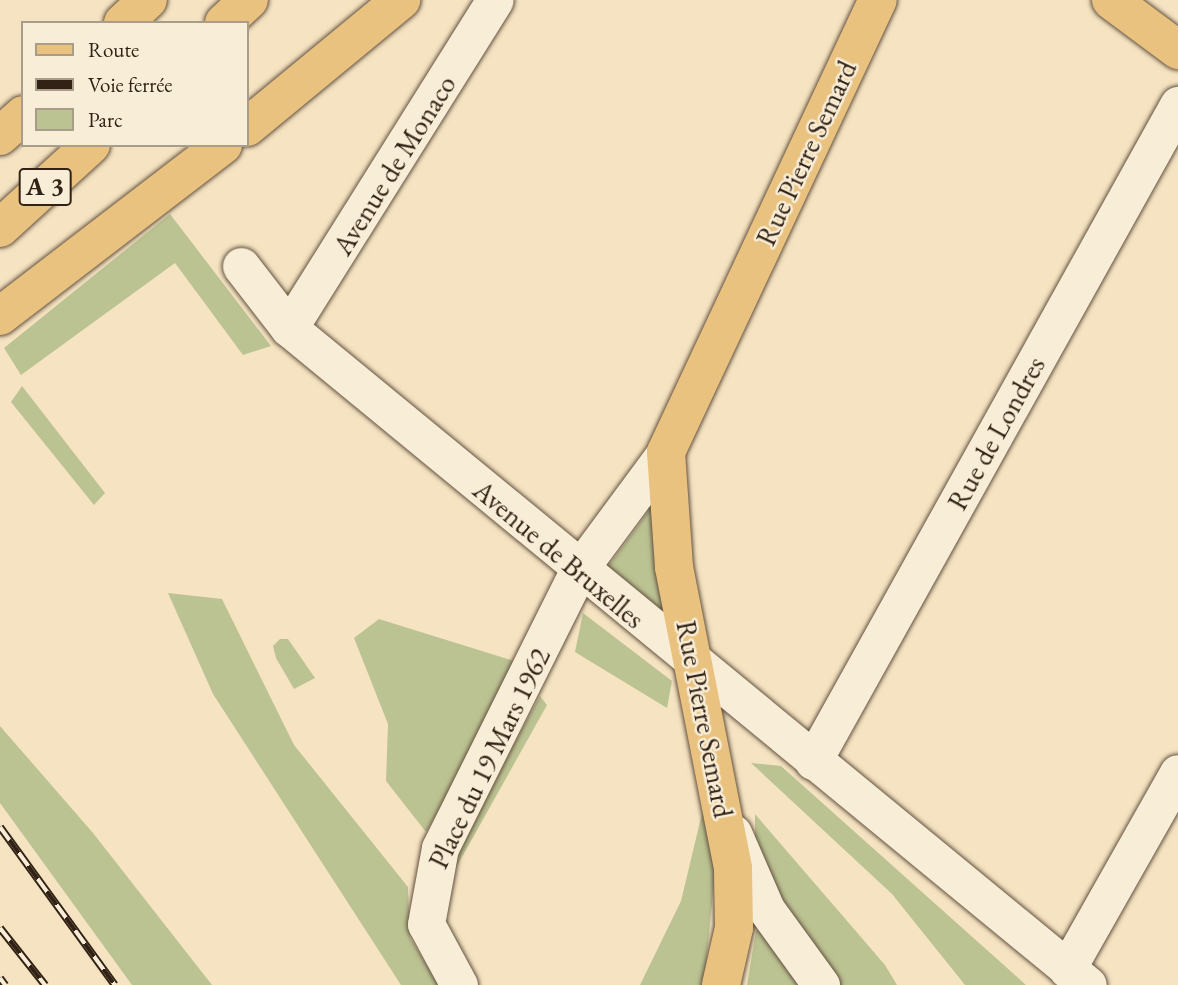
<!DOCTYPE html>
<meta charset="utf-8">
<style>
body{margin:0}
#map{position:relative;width:1178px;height:985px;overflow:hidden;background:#f5e3c1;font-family:"EB Garamond",serif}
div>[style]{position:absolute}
.green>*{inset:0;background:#bcc392}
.roads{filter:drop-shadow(0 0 2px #635240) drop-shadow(0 0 2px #635240)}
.minor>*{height:37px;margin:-18.5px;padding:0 18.5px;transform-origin:18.5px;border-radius:18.5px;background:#f8edd7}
.major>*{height:38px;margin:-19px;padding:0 19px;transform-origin:19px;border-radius:19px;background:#eac280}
.highway>*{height:38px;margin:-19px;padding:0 19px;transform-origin:19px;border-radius:19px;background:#eac280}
.rail>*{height:8px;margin-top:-4px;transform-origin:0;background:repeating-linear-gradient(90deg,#f8edd7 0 16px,#322215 0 32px);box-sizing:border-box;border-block:2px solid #322215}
span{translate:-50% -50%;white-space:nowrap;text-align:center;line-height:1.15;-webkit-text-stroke:5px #f8edd7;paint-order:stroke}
.shield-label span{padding:2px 5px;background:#f8edd7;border:2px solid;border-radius:5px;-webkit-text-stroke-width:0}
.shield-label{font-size:26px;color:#322215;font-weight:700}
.street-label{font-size:28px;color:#322215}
.legend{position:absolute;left:21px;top:21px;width:228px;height:126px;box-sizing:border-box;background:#f8edd7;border:2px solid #a99c89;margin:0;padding:9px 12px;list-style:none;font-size:21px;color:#322215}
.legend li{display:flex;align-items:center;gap:14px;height:35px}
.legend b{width:35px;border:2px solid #a99c89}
</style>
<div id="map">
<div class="green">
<div style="clip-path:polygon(170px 214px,271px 346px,243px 355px,175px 263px,21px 375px,4px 348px)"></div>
<div style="clip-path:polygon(22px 386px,105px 493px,94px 505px,11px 402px)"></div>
<div style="clip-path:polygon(651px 508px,673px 629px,602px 575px)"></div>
<div style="clip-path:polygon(168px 593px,222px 599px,294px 745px,408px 887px,410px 938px,439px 985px,401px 985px,213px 694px)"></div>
<div style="clip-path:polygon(583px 613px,672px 681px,667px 708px,575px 652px)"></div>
<div style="clip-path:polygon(379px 619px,524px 664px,426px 832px,386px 781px,388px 724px,354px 638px)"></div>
<div style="clip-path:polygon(280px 639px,288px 639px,315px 678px,294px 689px,276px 658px,273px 646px)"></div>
<div style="clip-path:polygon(540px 696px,547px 705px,453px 873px,443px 875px)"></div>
<div style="clip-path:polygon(0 726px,93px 833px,212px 985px,132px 985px,0 803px)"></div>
<div style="clip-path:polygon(751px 763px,781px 766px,1026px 985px,965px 985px,892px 894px)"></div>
<div style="clip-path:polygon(704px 805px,715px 873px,704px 985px,640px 985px,681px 901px)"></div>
<div style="clip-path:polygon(755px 814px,885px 965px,897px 985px,835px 985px,781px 905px,755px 848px)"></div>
<div style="clip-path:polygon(767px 929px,805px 985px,747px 985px,756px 931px)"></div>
</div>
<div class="roads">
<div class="minor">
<div style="left:241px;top:266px;width:78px;rotate:52.3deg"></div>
<div style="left:289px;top:328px;width:1034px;rotate:39.43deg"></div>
<div style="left:289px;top:328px;width:387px;rotate:-57.9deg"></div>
<div style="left:813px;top:761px;width:751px;rotate:-60.91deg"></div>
<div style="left:733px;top:833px;width:83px;rotate:66.5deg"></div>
<div style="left:766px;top:909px;width:94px;rotate:54.1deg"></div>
<div style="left:1067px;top:969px;width:225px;rotate:-60.5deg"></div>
<div style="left:459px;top:985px;width:69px;rotate:-118.4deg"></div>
<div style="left:426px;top:924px;width:77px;rotate:-79.6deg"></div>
<div style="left:440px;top:848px;width:309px;rotate:-63.5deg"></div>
<div style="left:578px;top:571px;width:148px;rotate:-53.5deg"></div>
</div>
<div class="major">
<div style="left:1111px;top:0;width:84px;rotate:36.7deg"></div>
<div style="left:721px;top:985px;width:58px;rotate:-77.2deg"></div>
<div style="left:734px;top:928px;width:60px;rotate:-91deg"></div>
<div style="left:733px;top:868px;width:307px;rotate:-101.1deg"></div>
<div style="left:674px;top:567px;width:115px;rotate:-94deg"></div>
<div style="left:666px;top:452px;width:499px;rotate:-64.9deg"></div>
</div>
<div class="highway">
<div style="left:123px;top:23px;width:34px;rotate:-43deg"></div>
<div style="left:224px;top:23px;width:34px;rotate:-43deg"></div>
<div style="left:247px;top:127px;width:200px;rotate:-39.5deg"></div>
<div style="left:0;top:136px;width:31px;rotate:-42deg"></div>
<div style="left:0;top:228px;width:123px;rotate:-42.4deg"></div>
<div style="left:0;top:316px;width:281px;rotate:-37.5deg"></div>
</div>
</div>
<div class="rail">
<div style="left:0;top:827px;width:195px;rotate:54deg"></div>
<div style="left:0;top:928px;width:73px;rotate:51.7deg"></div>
<div style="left:0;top:978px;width:9px;rotate:54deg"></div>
</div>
<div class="shield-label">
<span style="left:45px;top:187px">A 3</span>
</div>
<div class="street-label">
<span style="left:806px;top:153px;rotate:-65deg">Rue Pierre Semard</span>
<span style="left:394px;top:165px;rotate:-58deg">Avenue de Monaco</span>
<span style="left:996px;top:433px;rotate:-61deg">Rue de Londres</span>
<span style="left:559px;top:554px;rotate:40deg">Avenue de Bruxelles</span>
<span style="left:705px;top:719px;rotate:79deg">Rue Pierre Semard</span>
<span style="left:489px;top:758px;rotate:-64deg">Place du 19 Mars 1962</span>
</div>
<ul class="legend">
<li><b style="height:9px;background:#eac280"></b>Route</li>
<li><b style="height:9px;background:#322215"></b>Voie ferrée</li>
<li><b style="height:19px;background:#bcc392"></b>Parc</li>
</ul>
</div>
